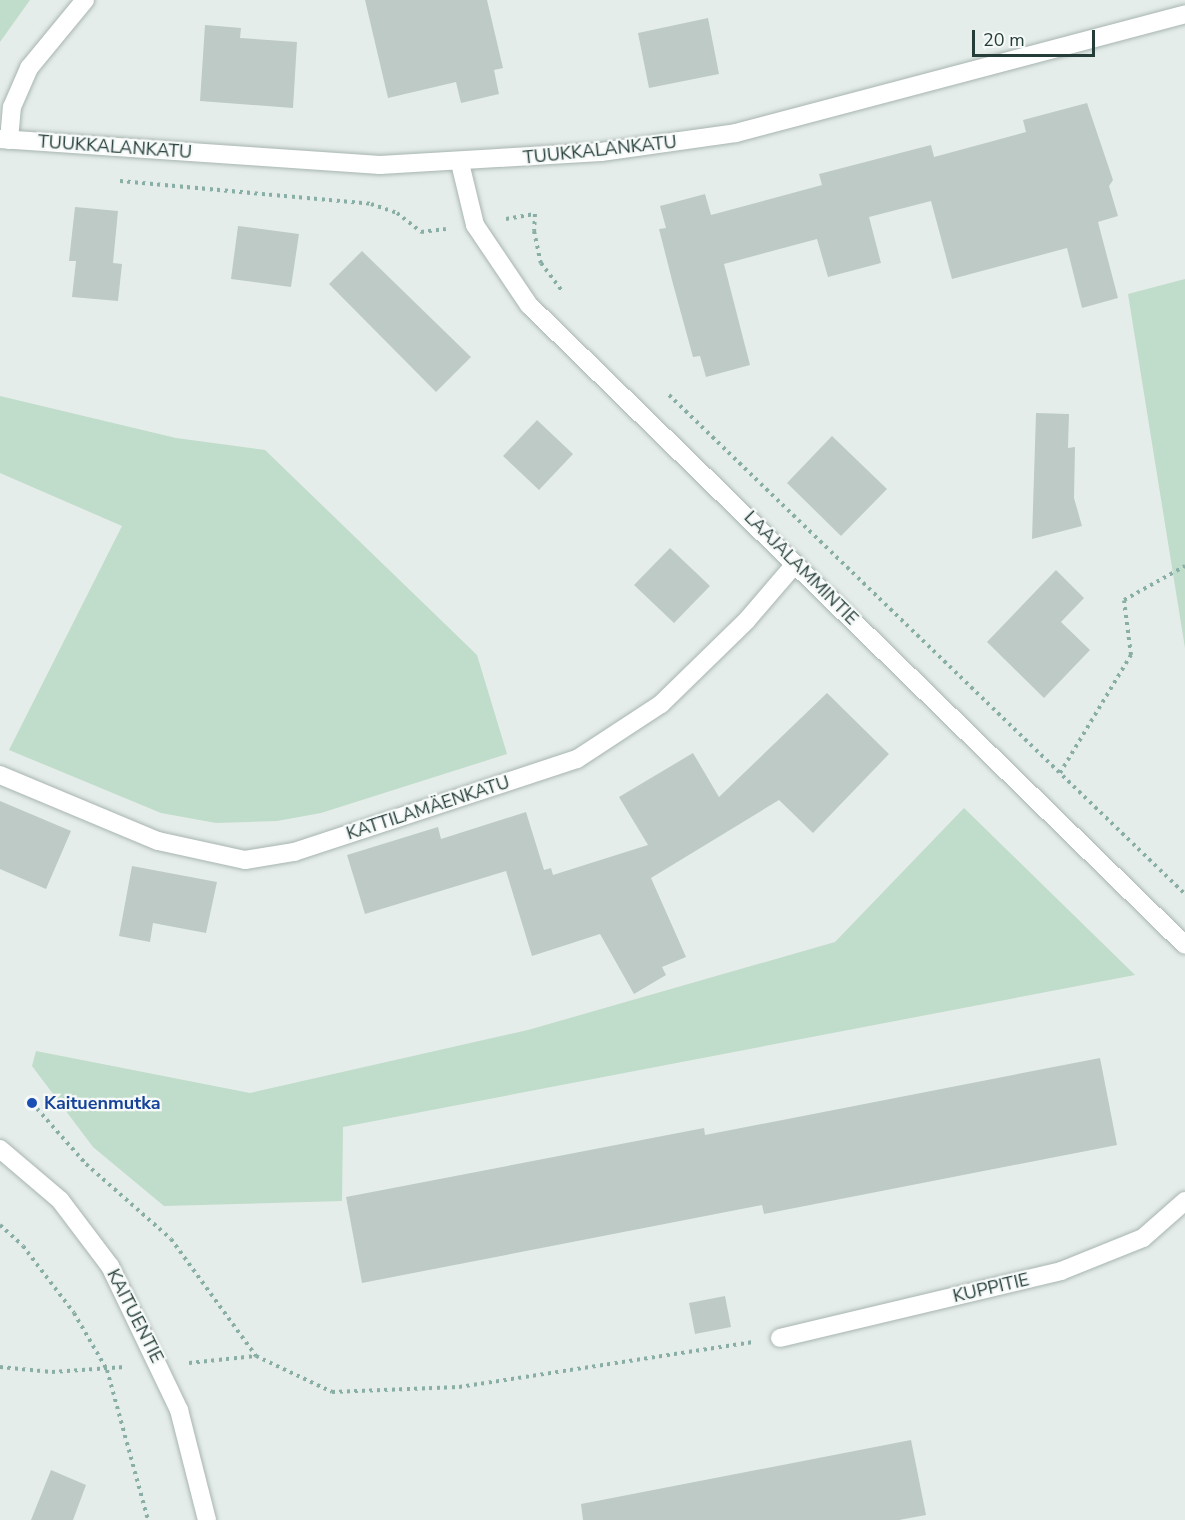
<!DOCTYPE html>
<meta charset="utf-8">
<style>
body{margin:0}
#map{position:relative;width:1185px;height:1520px;overflow:hidden;background:#e5edea;font-family:"Nunito Sans",sans-serif}
div>[style]{position:absolute}
.green>*{inset:0;background:#c0dcca}
.building>*{inset:0;background:#bdcac6}
.path>*{height:4px;margin-top:-2px;transform-origin:0;background:repeating-linear-gradient(90deg,#88aea5 0 3px,transparent 0 7.5px)}
.roads{filter:drop-shadow(0 0 2px #a8b5b1) drop-shadow(0 0 2px #a8b5b1)}
.service>*{height:18px;margin:-9px;padding:0 9px;transform-origin:9px;border-radius:9px;background:#fff}
.minor>*{height:18px;margin:-9px;padding:0 9px;transform-origin:9px;border-radius:9px;background:#fff}
.tertiary>*{height:18px;margin:-9px;padding:0 9px;transform-origin:9px;border-radius:9px;background:#fff}
.dots>*{width:16px;height:16px;translate:-50% -50%;box-sizing:border-box;border:3px solid #f5f9f8;border-radius:50%}
span{translate:-50% -50%;white-space:nowrap;text-align:center;line-height:1.15;-webkit-text-stroke:4.5px #f5f9f8;paint-order:stroke}
.street-label{font-size:18px;color:#253d39}
.transit-label{font-size:18px;color:#164399;font-weight:700}
.left{translate:0 -50%;text-align:left}
.scale{position:absolute;left:972px;top:30px;width:123px;height:27px;box-sizing:border-box;border:3px solid #253d39;border-top:0;padding-left:8px;font-size:18px;line-height:21px;white-space:nowrap;color:#253d39;-webkit-text-stroke:4px #f5f9f8;paint-order:stroke}
</style>
<div id="map">
<div class="green">
<div style="clip-path:polygon(0 0,30px 0,0 42px)"></div>
<div style="clip-path:polygon(1185px 279px,1185px 648px,1128px 294px)"></div>
<div style="clip-path:polygon(0 396px,176px 438px,265px 450px,477px 655px,507px 754px,321px 813px,277px 821px,216px 823px,161px 813px,9px 750px,122px 526px,0 473px)"></div>
<div style="clip-path:polygon(964px 808px,1135px 975px,343px 1127px,342px 1201px,164px 1206px,93px 1147px,32px 1066px,36px 1051px,250px 1093px,528px 1030px,835px 942px)"></div>
</div>
<div class="building">
<div style="clip-path:polygon(365px 0,487px 0,503px 68px,494px 70px,499px 94px,461px 103px,456px 82px,388px 98px)"></div>
<div style="clip-path:polygon(708px 18px,719px 74px,649px 88px,638px 33px)"></div>
<div style="clip-path:polygon(205px 25px,241px 28px,240px 38px,297px 42px,293px 108px,200px 101px)"></div>
<div style="clip-path:polygon(1087px 103px,1113px 180px,1109px 186px,1118px 216px,1098px 222px,1118px 298px,1082px 308px,1067px 248px,952px 279px,931px 201px,869px 217px,881px 263px,828px 277px,817px 239px,724px 264px,750px 365px,706px 377px,700px 356px,693px 357px,673px 284px,659px 229px,666px 228px,660px 206px,705px 194px,711px 215px,822px 185px,819px 174px,931px 145px,934px 157px,1026px 132px,1023px 120px)"></div>
<div style="clip-path:polygon(75px 207px,118px 211px,113px 263px,122px 264px,118px 301px,72px 297px,76px 261px,69px 261px)"></div>
<div style="clip-path:polygon(238px 226px,299px 234px,291px 287px,231px 279px)"></div>
<div style="clip-path:polygon(362px 251px,471px 357px,436px 392px,329px 284px)"></div>
<div style="clip-path:polygon(1036px 413px,1069px 414px,1068px 448px,1075px 447px,1074px 498px,1082px 526px,1032px 539px)"></div>
<div style="clip-path:polygon(537px 420px,573px 454px,539px 490px,503px 456px)"></div>
<div style="clip-path:polygon(832px 436px,887px 489px,841px 536px,787px 483px)"></div>
<div style="clip-path:polygon(670px 548px,710px 586px,674px 623px,634px 585px)"></div>
<div style="clip-path:polygon(1056px 570px,1084px 598px,1061px 622px,1090px 650px,1044px 698px,987px 642px)"></div>
<div style="clip-path:polygon(827px 693px,889px 754px,813px 833px,779px 800px,651px 878px,686px 957px,662px 967px,666px 975px,634px 994px,600px 934px,532px 956px,506px 871px,365px 914px,347px 855px,438px 827px,441px 839px,526px 812px,544px 870px,551px 868px,553px 875px,648px 845px,619px 797px,693px 753px,719px 797px)"></div>
<div style="clip-path:polygon(0 801px,71px 831px,46px 889px,0 869px)"></div>
<div style="clip-path:polygon(132px 866px,217px 882px,206px 933px,153px 923px,150px 942px,119px 936px)"></div>
<div style="clip-path:polygon(1100px 1058px,1117px 1145px,764px 1214px,762px 1205px,362px 1283px,346px 1197px,704px 1128px,705px 1135px)"></div>
<div style="clip-path:polygon(725px 1296px,731px 1327px,695px 1334px,689px 1303px)"></div>
<div style="clip-path:polygon(911px 1440px,926px 1515px,899px 1520px,583px 1520px,581px 1504px)"></div>
<div style="clip-path:polygon(51px 1470px,86px 1485px,73px 1520px,31px 1520px)"></div>
</div>
<div class="path">
<div style="left:120px;top:181px;width:252px;rotate:5.2deg"></div>
<div style="left:371px;top:204px;width:28px;rotate:19deg"></div>
<div style="left:397px;top:213px;width:31px;rotate:38deg"></div>
<div style="left:421px;top:232px;width:25px;rotate:-7deg"></div>
<div style="left:506px;top:219px;width:29px;rotate:-10deg"></div>
<div style="left:535px;top:214px;width:17px;rotate:93deg"></div>
<div style="left:534px;top:231px;width:33px;rotate:78deg"></div>
<div style="left:541px;top:263px;width:34px;rotate:53deg"></div>
<div style="left:669px;top:395px;width:718px;rotate:44.04deg"></div>
<div style="left:1060px;top:773px;width:138px;rotate:-59deg"></div>
<div style="left:1131px;top:655px;width:55px;rotate:-97.3deg"></div>
<div style="left:1124px;top:600px;width:70px;rotate:-29.1deg"></div>
<div style="left:32px;top:1103px;width:81px;rotate:48.5deg"></div>
<div style="left:86px;top:1164px;width:113px;rotate:41.4deg"></div>
<div style="left:171px;top:1239px;width:145px;rotate:54deg"></div>
<div style="left:0;top:1225px;width:31px;rotate:42deg"></div>
<div style="left:23px;top:1246px;width:84px;rotate:52.7deg"></div>
<div style="left:74px;top:1313px;width:66px;rotate:59.9deg"></div>
<div style="left:107px;top:1370px;width:156px;rotate:74.7deg"></div>
<div style="left:189px;top:1363px;width:67px;rotate:-6deg"></div>
<div style="left:256px;top:1356px;width:84px;rotate:25.3deg"></div>
<div style="left:332px;top:1392px;width:127px;rotate:-2.3deg"></div>
<div style="left:459px;top:1387px;width:296px;rotate:-8.7deg"></div>
<div style="left:0;top:1367px;width:52px;rotate:5.5deg"></div>
<div style="left:52px;top:1372px;width:73px;rotate:-3.9deg"></div>
</div>
<div class="roads">
<div class="service">
<div style="left:9px;top:140px;width:33px;rotate:-85deg"></div>
<div style="left:12px;top:107px;width:43px;rotate:-66.4deg"></div>
<div style="left:29px;top:68px;width:88px;rotate:-50.5deg"></div>
</div>
<div class="minor">
<div style="left:0;top:139px;width:381px;rotate:3.9deg"></div>
<div style="left:380px;top:165px;width:221px;rotate:-3.4deg"></div>
<div style="left:601px;top:152px;width:136px;rotate:-8deg"></div>
<div style="left:736px;top:133px;width:465px;rotate:-14.8deg"></div>
<div style="left:460px;top:163px;width:64px;rotate:76.4deg"></div>
<div style="left:475px;top:225px;width:97px;rotate:56deg"></div>
<div style="left:529px;top:305px;width:916px;rotate:44.29deg"></div>
<div style="left:0;top:775px;width:171px;rotate:22.7deg"></div>
<div style="left:158px;top:841px;width:89px;rotate:12.3deg"></div>
<div style="left:245px;top:860px;width:50px;rotate:-9.3deg"></div>
<div style="left:294px;top:852px;width:298px;rotate:-18.2deg"></div>
<div style="left:577px;top:759px;width:100px;rotate:-33.2deg"></div>
<div style="left:661px;top:704px;width:120px;rotate:-44.3deg"></div>
<div style="left:747px;top:620px;width:74px;rotate:-49.4deg"></div>
<div style="left:780px;top:1338px;width:289px;rotate:-13.4deg"></div>
<div style="left:1061px;top:1271px;width:88px;rotate:-21.9deg"></div>
<div style="left:1143px;top:1238px;width:56px;rotate:-41.4deg"></div>
</div>
<div class="tertiary">
<div style="left:0;top:1149px;width:79px;rotate:40.4deg"></div>
<div style="left:60px;top:1200px;width:83px;rotate:52.9deg"></div>
<div style="left:110px;top:1266px;width:160px;rotate:64.4deg"></div>
<div style="left:179px;top:1410px;width:114px;rotate:75.7deg"></div>
</div>
</div>
<div class="dots">
<div style="left:32px;top:1103px;background:#1a4fb4"></div>
</div>
<div class="street-label">
<span style="left:115px;top:147px;rotate:4deg">TUUKKALANKATU</span>
<span style="left:600px;top:150px;rotate:-6deg">TUUKKALANKATU</span>
<span style="left:801px;top:568px;rotate:45deg">LAAJALAMMINTIE</span>
<span style="left:428px;top:808px;rotate:-18deg">KATTILAMÄENKATU</span>
<span style="left:991px;top:1288px;rotate:-13deg">KUPPITIE</span>
<span style="left:135px;top:1316px;rotate:63deg">KAITUENTIE</span>
</div>
<div class="transit-label">
<span class="left" style="left:44px;top:1103px">Kaituenmutka</span>
</div>
<div class="scale">20 m</div>
</div>
